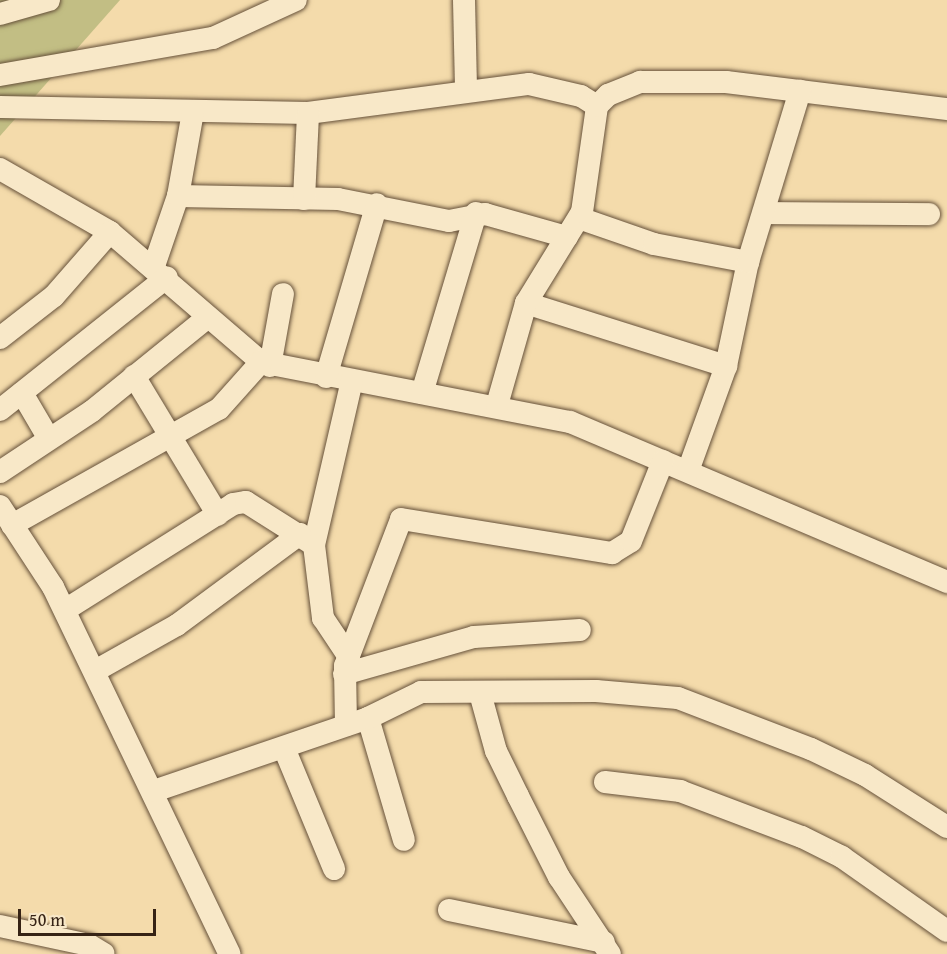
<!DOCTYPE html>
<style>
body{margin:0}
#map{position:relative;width:947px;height:954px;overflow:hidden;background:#f4dbab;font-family:"Gentium Book Plus",serif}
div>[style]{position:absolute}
.green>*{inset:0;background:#c2be84}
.roads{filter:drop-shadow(0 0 2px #66513a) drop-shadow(0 0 2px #66513a)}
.street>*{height:22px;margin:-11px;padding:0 11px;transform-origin:11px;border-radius:11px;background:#f8e8c8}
span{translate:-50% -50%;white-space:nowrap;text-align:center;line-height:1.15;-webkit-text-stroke:6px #f8e8c8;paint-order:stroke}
.scale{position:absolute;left:18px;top:909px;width:138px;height:27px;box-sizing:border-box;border:3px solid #362315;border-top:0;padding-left:8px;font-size:18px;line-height:21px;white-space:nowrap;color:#362315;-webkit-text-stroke:4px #f8e8c8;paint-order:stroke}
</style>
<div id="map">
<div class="green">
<div style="clip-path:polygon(0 0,120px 0,0 136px)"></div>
</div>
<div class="roads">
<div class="street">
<div style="left:464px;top:0;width:91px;rotate:88.7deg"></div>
<div style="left:0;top:14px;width:51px;rotate:-15.9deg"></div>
<div style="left:0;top:75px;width:216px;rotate:-9.9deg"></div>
<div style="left:213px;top:38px;width:91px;rotate:-24.6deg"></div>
<div style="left:0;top:107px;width:308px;rotate:1.1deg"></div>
<div style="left:308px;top:113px;width:223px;rotate:-7.5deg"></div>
<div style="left:529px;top:84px;width:53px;rotate:13deg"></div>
<div style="left:581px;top:96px;width:19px;rotate:32deg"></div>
<div style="left:0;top:169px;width:127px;rotate:29.8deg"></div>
<div style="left:110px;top:232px;width:199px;rotate:40.7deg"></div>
<div style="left:261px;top:362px;width:315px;rotate:11deg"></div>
<div style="left:570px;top:422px;width:410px;rotate:23deg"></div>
<div style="left:178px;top:196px;width:160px;rotate:1.1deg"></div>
<div style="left:338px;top:199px;width:113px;rotate:11.2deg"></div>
<div style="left:449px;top:221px;width:37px;rotate:-11deg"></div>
<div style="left:485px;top:214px;width:85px;rotate:15.7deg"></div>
<div style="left:304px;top:199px;width:86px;rotate:-87.3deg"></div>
<div style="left:766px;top:213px;width:163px;rotate:0.4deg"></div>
<div style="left:579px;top:218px;width:79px;rotate:19.1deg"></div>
<div style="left:654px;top:244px;width:96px;rotate:10.8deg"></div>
<div style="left:154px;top:266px;width:74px;rotate:-71.1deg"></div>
<div style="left:178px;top:196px;width:85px;rotate:-79.9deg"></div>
<div style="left:526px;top:303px;width:210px;rotate:17.5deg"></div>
<div style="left:0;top:338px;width:68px;rotate:-37.9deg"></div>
<div style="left:54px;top:296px;width:85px;rotate:-48.8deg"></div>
<div style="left:270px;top:366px;width:73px;rotate:-79.8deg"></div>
<div style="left:134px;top:376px;width:162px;rotate:58.9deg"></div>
<div style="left:326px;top:377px;width:180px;rotate:-73.6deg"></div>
<div style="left:22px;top:393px;width:53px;rotate:59.6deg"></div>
<div style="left:422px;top:393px;width:188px;rotate:-73.3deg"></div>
<div style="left:497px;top:405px;width:106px;rotate:-74.1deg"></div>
<div style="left:526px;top:303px;width:107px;rotate:-58.4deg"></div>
<div style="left:582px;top:212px;width:107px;rotate:-81.9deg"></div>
<div style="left:597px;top:106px;width:16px;rotate:-45deg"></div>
<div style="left:608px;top:95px;width:35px;rotate:-22deg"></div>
<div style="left:640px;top:82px;width:86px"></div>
<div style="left:726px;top:82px;width:223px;rotate:7deg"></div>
<div style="left:0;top:410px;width:213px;rotate:-38.5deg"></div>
<div style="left:688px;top:471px;width:112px;rotate:-70.1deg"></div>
<div style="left:726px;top:366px;width:106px;rotate:-78.1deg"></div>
<div style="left:748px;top:262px;width:179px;rotate:-73.1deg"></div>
<div style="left:0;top:472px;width:110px;rotate:-33.5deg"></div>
<div style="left:92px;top:411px;width:149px;rotate:-39deg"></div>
<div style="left:0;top:506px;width:97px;rotate:56.8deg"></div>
<div style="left:53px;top:587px;width:407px;rotate:64.3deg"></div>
<div style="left:12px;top:525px;width:237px;rotate:-29.3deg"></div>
<div style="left:219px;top:409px;width:63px;rotate:-48.2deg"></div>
<div style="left:314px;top:545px;width:168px;rotate:-77deg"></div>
<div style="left:65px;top:610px;width:199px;rotate:-32.2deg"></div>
<div style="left:233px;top:504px;width:13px;rotate:-9deg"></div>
<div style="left:246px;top:502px;width:80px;rotate:32.3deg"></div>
<div style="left:314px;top:545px;width:74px;rotate:83deg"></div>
<div style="left:323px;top:618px;width:47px;rotate:56.3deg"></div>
<div style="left:95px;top:671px;width:94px;rotate:-29.3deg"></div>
<div style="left:177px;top:625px;width:153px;rotate:-36.5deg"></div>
<div style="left:344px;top:674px;width:135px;rotate:-15.9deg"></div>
<div style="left:474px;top:637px;width:106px;rotate:-3.8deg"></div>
<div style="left:480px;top:693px;width:60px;rotate:74.6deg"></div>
<div style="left:496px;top:751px;width:50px;rotate:63.9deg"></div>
<div style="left:518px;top:796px;width:91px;rotate:63.2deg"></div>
<div style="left:559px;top:877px;width:92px;rotate:56.5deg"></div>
<div style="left:368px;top:718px;width:127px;rotate:73.6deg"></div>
<div style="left:346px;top:725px;width:59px;rotate:-91deg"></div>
<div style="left:345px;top:666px;width:157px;rotate:-69.1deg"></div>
<div style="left:401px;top:519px;width:214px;rotate:9.2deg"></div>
<div style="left:612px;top:553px;width:22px;rotate:-32deg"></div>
<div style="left:631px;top:541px;width:86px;rotate:-68.2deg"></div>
<div style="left:284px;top:748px;width:131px;rotate:67.5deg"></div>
<div style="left:605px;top:782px;width:76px;rotate:6.8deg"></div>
<div style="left:680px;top:791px;width:130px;rotate:20.7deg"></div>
<div style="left:802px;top:837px;width:45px;rotate:26.6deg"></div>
<div style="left:842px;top:857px;width:128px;rotate:35.2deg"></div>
<div style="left:154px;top:791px;width:226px;rotate:-18.8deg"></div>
<div style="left:368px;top:718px;width:59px;rotate:-26.1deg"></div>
<div style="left:421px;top:692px;width:175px;rotate:-0.3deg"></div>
<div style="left:596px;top:691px;width:82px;rotate:4.9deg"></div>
<div style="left:678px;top:698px;width:142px;rotate:21deg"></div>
<div style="left:811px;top:749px;width:60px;rotate:25.7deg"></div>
<div style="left:865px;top:775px;width:97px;rotate:32.4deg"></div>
<div style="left:449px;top:910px;width:158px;rotate:11.7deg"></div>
<div style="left:0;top:926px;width:91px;rotate:12.1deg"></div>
<div style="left:89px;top:945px;width:17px;rotate:31deg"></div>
</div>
</div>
<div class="scale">50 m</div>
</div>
